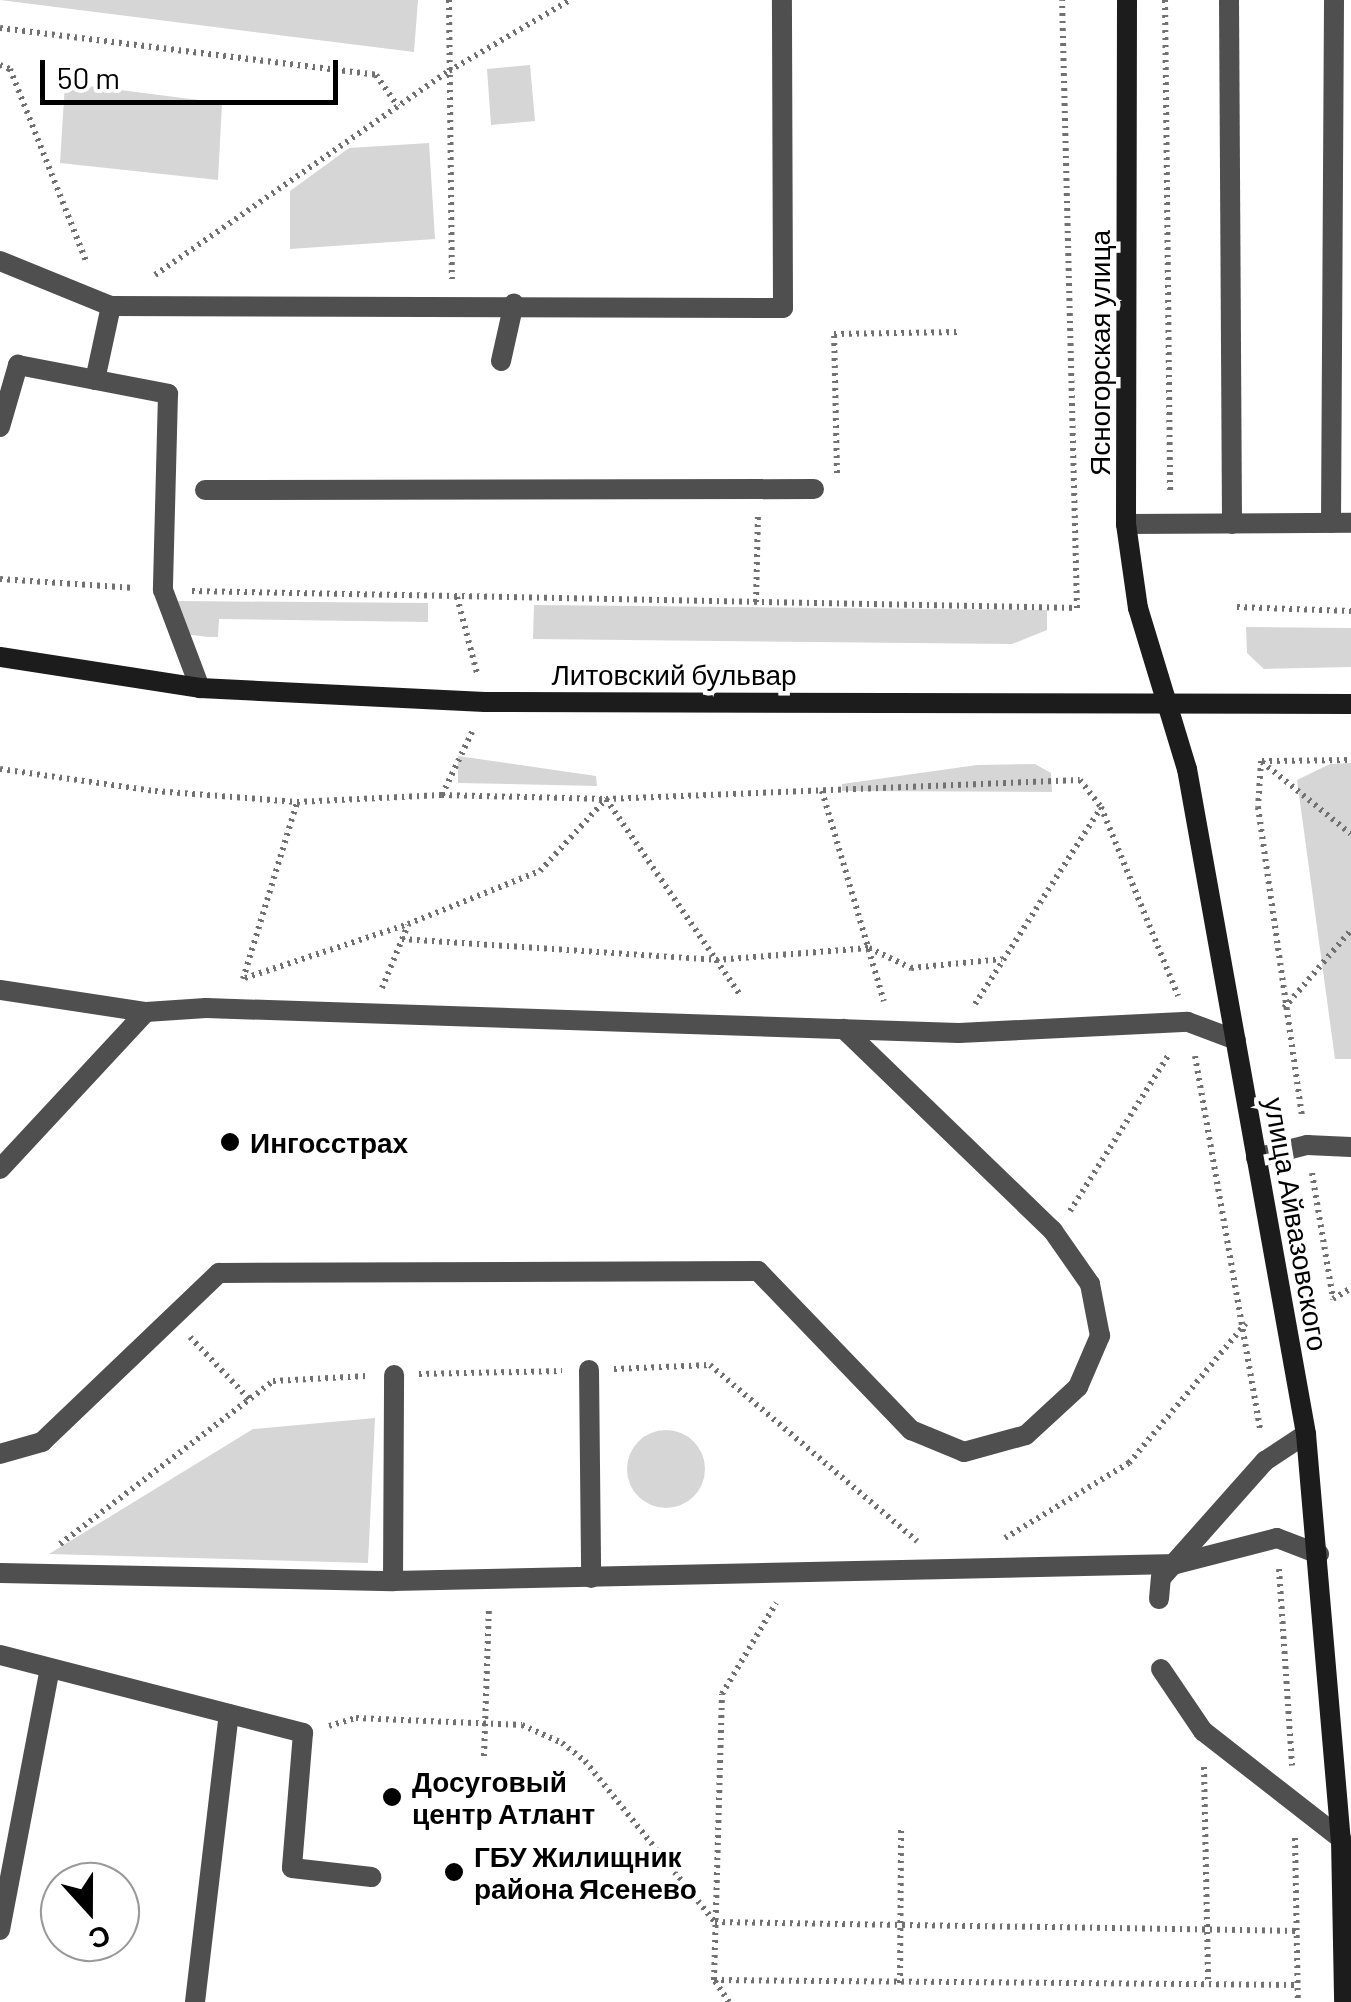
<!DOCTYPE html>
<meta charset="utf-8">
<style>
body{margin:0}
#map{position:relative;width:1351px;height:2002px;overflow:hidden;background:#fff;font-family:Barlow,sans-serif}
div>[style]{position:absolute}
.green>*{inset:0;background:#d6d6d6}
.round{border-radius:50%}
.path>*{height:6px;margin-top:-3px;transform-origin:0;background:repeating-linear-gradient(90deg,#717171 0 2.5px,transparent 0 7.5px)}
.lane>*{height:20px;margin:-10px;padding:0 10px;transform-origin:10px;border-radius:10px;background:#4f4f4f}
.secondary>*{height:20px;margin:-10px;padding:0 10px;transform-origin:10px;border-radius:10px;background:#1c1c1c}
.dots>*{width:28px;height:28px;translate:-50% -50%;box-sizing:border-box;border:5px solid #fff;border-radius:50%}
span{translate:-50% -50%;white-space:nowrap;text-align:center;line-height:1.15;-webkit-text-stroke:9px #fff;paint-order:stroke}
.street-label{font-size:28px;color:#000}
.poi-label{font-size:28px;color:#000;font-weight:700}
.left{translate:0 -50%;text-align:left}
.north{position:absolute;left:40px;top:1862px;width:100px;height:100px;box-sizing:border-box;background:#fff;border:2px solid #999;border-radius:50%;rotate:159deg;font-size:28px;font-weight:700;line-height:40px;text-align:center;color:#000}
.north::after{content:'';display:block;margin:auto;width:35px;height:45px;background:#000;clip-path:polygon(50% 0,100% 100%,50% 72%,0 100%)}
.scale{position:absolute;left:40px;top:60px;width:298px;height:45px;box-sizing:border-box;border:5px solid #000;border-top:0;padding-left:12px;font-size:30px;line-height:35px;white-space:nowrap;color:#000;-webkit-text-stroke:8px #fff;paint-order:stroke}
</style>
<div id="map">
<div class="green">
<div style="clip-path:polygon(0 0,418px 0,414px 52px)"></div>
<div style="clip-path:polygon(530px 65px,535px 121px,491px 125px,487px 69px)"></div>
<div style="clip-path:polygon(65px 83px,222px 103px,218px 180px,60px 163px)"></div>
<div style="clip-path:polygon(429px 143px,435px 239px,290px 249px,290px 191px,349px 148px)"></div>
<div style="clip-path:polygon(177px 601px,428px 603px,428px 622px,219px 619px,218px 637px,208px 637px,184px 634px)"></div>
<div style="clip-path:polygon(534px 605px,1047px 610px,1047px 630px,1012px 644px,533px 639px)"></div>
<div style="clip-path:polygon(1246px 627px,1351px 628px,1351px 667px,1264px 669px,1247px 653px)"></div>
<div style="clip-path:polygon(458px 756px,596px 776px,597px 786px,458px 783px)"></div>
<div style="clip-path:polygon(1351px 763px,1351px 1059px,1335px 1059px,1297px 780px,1330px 764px)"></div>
<div style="clip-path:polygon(1035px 764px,1051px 773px,1052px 792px,842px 791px,842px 784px,977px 765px)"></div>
<div style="clip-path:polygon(375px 1418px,368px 1563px,49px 1554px,253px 1429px)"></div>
<div class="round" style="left:627px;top:1430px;width:78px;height:78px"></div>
</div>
<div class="path">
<div style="left:449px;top:0;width:279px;rotate:89.4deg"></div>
<div style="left:1165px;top:0;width:494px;rotate:89.4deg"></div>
<div style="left:0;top:28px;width:379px;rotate:7.1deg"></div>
<div style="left:376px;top:75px;width:38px;rotate:55deg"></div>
<div style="left:0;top:65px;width:11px;rotate:22deg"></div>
<div style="left:10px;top:69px;width:209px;rotate:68.4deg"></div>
<div style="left:155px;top:275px;width:358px;rotate:-34.8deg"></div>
<div style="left:449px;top:71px;width:140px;rotate:-30.4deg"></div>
<div style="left:837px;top:473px;width:139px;rotate:-91.2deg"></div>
<div style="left:834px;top:334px;width:126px;rotate:-0.9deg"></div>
<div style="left:0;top:579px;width:135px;rotate:3.8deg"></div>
<div style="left:192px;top:591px;width:885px;rotate:1.1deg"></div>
<div style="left:1077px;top:608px;width:608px;rotate:-91.41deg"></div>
<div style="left:457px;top:597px;width:79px;rotate:75.3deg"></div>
<div style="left:756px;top:602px;width:87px;rotate:-88.7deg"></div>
<div style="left:1237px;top:607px;width:114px;rotate:2deg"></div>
<div style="left:1261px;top:761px;width:46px;rotate:93.7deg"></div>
<div style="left:1258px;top:807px;width:312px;rotate:81.9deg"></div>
<div style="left:1262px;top:761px;width:89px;rotate:-0.6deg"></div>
<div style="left:1262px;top:762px;width:114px;rotate:39deg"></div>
<div style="left:0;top:769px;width:157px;rotate:8.1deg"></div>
<div style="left:155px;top:791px;width:142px;rotate:4.4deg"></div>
<div style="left:297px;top:802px;width:145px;rotate:-2.8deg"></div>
<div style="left:442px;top:795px;width:164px;rotate:1.4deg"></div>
<div style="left:606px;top:799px;width:474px;rotate:-2.3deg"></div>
<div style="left:1080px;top:780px;width:34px;rotate:52deg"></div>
<div style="left:1101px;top:807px;width:204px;rotate:67.8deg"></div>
<div style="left:822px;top:791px;width:219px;rotate:73.6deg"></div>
<div style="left:442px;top:795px;width:70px;rotate:-64.5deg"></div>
<div style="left:402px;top:939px;width:315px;rotate:3.8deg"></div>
<div style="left:716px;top:960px;width:153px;rotate:-4.5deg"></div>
<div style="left:869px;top:948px;width:47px;rotate:25.5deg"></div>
<div style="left:911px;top:968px;width:91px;rotate:-5.6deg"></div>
<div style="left:245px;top:978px;width:172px;rotate:-18.3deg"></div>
<div style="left:408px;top:924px;width:142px;rotate:-21.9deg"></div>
<div style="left:540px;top:871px;width:98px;rotate:-47.5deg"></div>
<div style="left:606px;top:799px;width:239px;rotate:55.6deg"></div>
<div style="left:243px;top:979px;width:185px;rotate:-73deg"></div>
<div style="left:382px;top:988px;width:68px;rotate:-67.6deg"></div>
<div style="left:975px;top:1004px;width:233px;rotate:-57.3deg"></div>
<div style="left:1284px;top:1008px;width:103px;rotate:-49.3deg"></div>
<div style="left:1195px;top:1056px;width:378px;rotate:80.1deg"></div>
<div style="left:1312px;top:1173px;width:128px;rotate:80.5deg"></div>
<div style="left:1333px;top:1299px;width:21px;rotate:-31deg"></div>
<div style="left:1070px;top:1211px;width:187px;rotate:-57.7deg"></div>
<div style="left:190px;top:1337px;width:86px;rotate:46.4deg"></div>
<div style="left:614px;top:1369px;width:96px;rotate:-2.4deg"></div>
<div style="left:710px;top:1365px;width:272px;rotate:40.4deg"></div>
<div style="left:419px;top:1374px;width:143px;rotate:-1.2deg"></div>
<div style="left:1005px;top:1538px;width:145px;rotate:-31.2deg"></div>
<div style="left:1129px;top:1463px;width:182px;rotate:-50.1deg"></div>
<div style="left:60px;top:1544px;width:268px;rotate:-37.4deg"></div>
<div style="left:273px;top:1381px;width:94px;rotate:-3deg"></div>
<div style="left:1279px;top:1569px;width:197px;rotate:86.2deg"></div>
<div style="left:329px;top:1726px;width:28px;rotate:-17deg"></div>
<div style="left:356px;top:1718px;width:166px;rotate:2.4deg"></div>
<div style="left:522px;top:1725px;width:44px;rotate:24.2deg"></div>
<div style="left:562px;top:1743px;width:29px;rotate:38deg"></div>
<div style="left:585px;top:1761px;width:207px;rotate:51.1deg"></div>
<div style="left:715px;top:1922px;width:583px;rotate:0.88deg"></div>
<div style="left:484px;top:1756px;width:149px;rotate:-88.1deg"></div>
<div style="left:1204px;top:1767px;width:217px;rotate:88.9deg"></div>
<div style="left:1295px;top:1838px;width:164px;rotate:89deg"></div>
<div style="left:714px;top:1980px;width:583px;rotate:0.49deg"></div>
<div style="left:900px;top:1983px;width:154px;rotate:-89.6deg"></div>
<div style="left:729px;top:2002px;width:27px;rotate:-124deg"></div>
<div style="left:714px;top:1980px;width:286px;rotate:-88.4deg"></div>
<div style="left:722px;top:1694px;width:106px;rotate:-59.3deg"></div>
</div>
<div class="lane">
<div style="left:1229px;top:0;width:524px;rotate:89.67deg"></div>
<div style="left:0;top:261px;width:120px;rotate:22.1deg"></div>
<div style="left:111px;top:306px;width:672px;rotate:0.17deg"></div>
<div style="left:783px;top:308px;width:308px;rotate:-90.2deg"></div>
<div style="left:501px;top:361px;width:59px;rotate:-77.4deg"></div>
<div style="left:95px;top:380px;width:76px;rotate:-77.8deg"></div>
<div style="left:0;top:427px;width:65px;rotate:-73.8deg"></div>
<div style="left:18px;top:365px;width:153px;rotate:10.9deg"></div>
<div style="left:168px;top:394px;width:196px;rotate:91.5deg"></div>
<div style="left:163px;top:590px;width:105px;rotate:69.3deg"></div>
<div style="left:205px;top:490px;width:609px;rotate:-0.09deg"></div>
<div style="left:1331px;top:523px;width:523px;rotate:-89.67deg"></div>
<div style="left:1126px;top:524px;width:225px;rotate:-0.3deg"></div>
<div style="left:0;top:990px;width:148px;rotate:8.6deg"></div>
<div style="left:146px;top:1012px;width:60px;rotate:-3.8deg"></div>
<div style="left:206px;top:1008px;width:753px;rotate:1.9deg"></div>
<div style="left:959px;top:1033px;width:229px;rotate:-2.8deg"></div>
<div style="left:1188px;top:1022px;width:51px;rotate:20.6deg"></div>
<div style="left:1256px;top:1158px;width:53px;rotate:-14.3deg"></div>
<div style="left:1307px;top:1145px;width:44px;rotate:2.6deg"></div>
<div style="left:0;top:1169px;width:214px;rotate:-47.1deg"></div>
<div style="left:589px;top:1370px;width:208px;rotate:89.4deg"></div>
<div style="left:0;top:1454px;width:44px;rotate:-15.9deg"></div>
<div style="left:42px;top:1442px;width:245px;rotate:-43.7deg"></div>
<div style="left:219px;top:1273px;width:539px;rotate:-0.21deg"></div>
<div style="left:758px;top:1271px;width:221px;rotate:46.1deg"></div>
<div style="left:911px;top:1430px;width:57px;rotate:22.5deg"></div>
<div style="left:964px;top:1452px;width:64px;rotate:-15.3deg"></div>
<div style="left:1026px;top:1435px;width:71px;rotate:-42.7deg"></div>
<div style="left:1078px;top:1387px;width:56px;rotate:-66.7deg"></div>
<div style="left:1100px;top:1336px;width:53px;rotate:-100.9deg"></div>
<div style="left:1090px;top:1284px;width:65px;rotate:-124.9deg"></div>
<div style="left:1053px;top:1231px;width:291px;rotate:-136deg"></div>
<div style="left:0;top:1573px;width:393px;rotate:1.2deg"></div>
<div style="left:393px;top:1581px;width:783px;rotate:-1.24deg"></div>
<div style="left:1176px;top:1564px;width:104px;rotate:-14.4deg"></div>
<div style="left:1277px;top:1538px;width:45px;rotate:20.9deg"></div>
<div style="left:393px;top:1581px;width:206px;rotate:-89.7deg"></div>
<div style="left:1159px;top:1599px;width:21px;rotate:-85deg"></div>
<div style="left:1161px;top:1578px;width:157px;rotate:-48.4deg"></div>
<div style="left:1265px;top:1461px;width:49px;rotate:-33.4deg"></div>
<div style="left:0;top:1655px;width:313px;rotate:14.4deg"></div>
<div style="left:303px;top:1733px;width:135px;rotate:94.7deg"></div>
<div style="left:292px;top:1868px;width:80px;rotate:6.5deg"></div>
<div style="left:1161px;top:1669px;width:75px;rotate:55.9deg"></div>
<div style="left:1203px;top:1731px;width:175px;rotate:38deg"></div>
<div style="left:0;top:1930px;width:266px;rotate:-79.2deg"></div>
<div style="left:195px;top:2002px;width:290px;rotate:-83.3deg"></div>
</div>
<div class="secondary">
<div style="left:1127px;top:0;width:524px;rotate:90.11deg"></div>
<div style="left:1126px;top:524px;width:85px;rotate:81.9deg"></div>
<div style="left:1138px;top:608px;width:168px;rotate:73.1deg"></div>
<div style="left:1187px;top:769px;width:676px;rotate:79.85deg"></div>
<div style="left:1306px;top:1434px;width:407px;rotate:85.1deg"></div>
<div style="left:1341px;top:1839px;width:163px;rotate:88.9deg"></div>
<div style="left:0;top:657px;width:202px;rotate:8.8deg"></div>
<div style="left:200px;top:688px;width:285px;rotate:2.8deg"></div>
<div style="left:485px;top:702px;width:866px;rotate:0.13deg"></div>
</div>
<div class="dots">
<div style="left:230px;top:1142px;background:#000"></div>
<div style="left:392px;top:1797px;background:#000"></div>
<div style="left:454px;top:1872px;background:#000"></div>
</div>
<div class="street-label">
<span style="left:1099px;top:353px;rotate:-90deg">Ясногорская улица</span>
<span style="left:674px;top:674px">Литовский бульвар</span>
<span style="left:1297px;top:1224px;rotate:80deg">улица Айвазовского</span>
</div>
<div class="poi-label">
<span class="left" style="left:250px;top:1142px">Ингосстрах</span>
<span class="left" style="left:412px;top:1797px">Досуговый<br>центр Атлант</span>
<span class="left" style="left:474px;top:1872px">ГБУ Жилищник<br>района Ясенево</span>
</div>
<div class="north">С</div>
<div class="scale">50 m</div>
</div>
